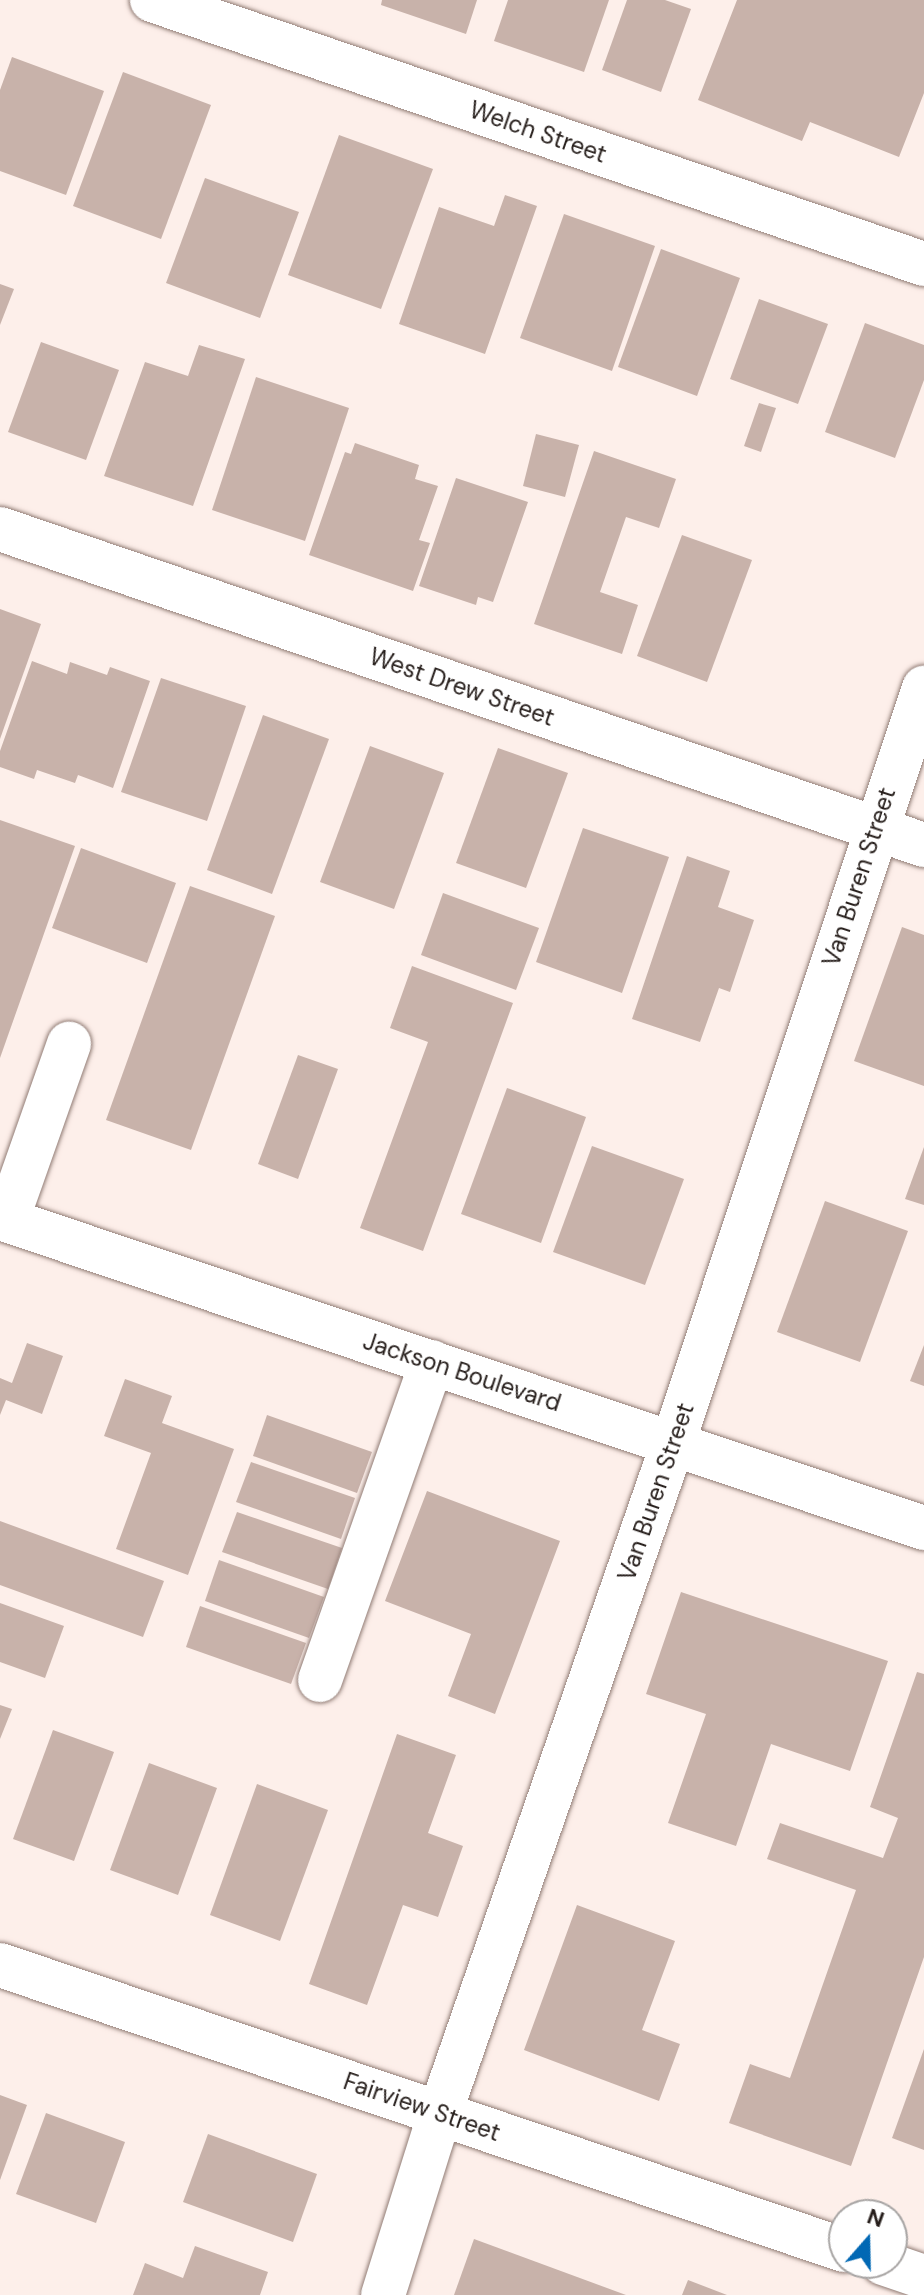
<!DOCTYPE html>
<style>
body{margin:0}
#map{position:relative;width:924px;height:2295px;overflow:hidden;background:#fdefea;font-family:"DM Sans",sans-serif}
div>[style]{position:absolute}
.building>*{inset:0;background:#c8b2aa}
.roads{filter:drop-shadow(0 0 2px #917c75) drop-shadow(0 0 2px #917c75)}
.minor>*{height:44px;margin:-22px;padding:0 22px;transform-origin:22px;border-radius:22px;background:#fff}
span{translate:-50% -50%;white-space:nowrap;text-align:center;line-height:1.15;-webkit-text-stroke:7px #fff;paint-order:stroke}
.street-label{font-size:24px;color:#261e1b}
.north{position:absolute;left:828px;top:2199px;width:80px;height:80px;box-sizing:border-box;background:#fff;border:2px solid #a8a5a4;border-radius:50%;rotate:20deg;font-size:22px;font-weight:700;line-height:32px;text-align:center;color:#261e1b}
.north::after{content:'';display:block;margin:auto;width:28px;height:36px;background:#0168b4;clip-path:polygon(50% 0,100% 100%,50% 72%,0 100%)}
</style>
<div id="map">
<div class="building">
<div style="clip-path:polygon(382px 0,477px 0,466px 34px,381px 5px)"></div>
<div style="clip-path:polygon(508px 0,609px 0,584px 72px,494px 41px)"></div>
<div style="clip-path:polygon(627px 0,665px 0,691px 9px,661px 92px,602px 70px)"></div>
<div style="clip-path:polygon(737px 0,924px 0,924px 93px,899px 157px,810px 122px,802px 141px,698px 100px)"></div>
<div style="clip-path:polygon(12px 57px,104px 91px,66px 195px,0 171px,0 90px)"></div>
<div style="clip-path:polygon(123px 72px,211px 105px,161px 239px,73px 206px)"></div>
<div style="clip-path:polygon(339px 135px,433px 169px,381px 309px,288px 275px)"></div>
<div style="clip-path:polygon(205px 178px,299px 212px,260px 318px,166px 283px)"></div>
<div style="clip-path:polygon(505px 195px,537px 206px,485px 354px,399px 324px,439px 207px,494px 226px)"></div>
<div style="clip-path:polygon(564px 214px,655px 246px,612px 371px,520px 338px)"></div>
<div style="clip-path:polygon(661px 249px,740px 278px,697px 396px,618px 367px)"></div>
<div style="clip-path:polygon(0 284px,14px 289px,0 325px)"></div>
<div style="clip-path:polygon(759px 299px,828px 324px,798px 404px,730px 379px)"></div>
<div style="clip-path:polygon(865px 323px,924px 345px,924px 380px,895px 458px,825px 432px)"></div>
<div style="clip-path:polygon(41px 342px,119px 370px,86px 460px,8px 432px)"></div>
<div style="clip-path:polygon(199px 345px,245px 359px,193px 506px,104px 476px,145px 362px,188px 376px)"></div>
<div style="clip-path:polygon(256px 377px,349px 408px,305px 541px,212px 510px)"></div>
<div style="clip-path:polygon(759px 403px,776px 408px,761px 452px,744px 446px)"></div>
<div style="clip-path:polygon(536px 434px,579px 445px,565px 497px,523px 486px)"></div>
<div style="clip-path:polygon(355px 443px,419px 465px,415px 479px,438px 486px,419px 540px,430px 543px,413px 591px,309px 555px,345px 452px,351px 454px)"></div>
<div style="clip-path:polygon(594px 451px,676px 479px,659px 528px,626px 517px,600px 592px,638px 605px,622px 654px,534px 624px)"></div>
<div style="clip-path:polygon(456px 478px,528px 502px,493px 602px,478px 597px,476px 605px,419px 586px)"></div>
<div style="clip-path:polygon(682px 535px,752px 560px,707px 682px,637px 656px)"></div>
<div style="clip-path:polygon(0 609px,41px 624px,0 739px)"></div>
<div style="clip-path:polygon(32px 661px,67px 674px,70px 662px,107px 675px,110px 667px,150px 681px,113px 788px,78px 775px,75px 783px,37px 770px,34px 779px,0 767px,0 751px)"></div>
<div style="clip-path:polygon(161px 678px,246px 706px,207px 821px,121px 792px)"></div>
<div style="clip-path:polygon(263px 715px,329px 739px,272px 894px,207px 870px)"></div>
<div style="clip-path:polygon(370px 746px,444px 773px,394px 909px,320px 882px)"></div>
<div style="clip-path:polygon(498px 748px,568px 773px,526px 888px,456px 863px)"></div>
<div style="clip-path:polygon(0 820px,75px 846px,0 1058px)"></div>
<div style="clip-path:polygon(583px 828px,669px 857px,622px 993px,536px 962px)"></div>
<div style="clip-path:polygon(81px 848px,176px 883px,147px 963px,52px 928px)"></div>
<div style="clip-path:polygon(687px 856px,730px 871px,718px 907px,754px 920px,730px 992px,719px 988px,700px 1042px,632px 1019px)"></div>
<div style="clip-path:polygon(190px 886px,275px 916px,191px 1150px,106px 1120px)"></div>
<div style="clip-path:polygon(443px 893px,539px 928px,516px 990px,421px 955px)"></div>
<div style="clip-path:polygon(902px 927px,924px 935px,924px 1086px,854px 1061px)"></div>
<div style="clip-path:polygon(412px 966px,513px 1003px,423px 1251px,360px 1228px,428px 1042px,390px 1028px)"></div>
<div style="clip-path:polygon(298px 1055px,338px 1069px,298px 1179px,258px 1164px)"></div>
<div style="clip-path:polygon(507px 1088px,586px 1117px,541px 1243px,461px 1214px)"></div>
<div style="clip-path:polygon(592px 1146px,684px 1179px,645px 1285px,553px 1252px)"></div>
<div style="clip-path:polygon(924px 1147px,924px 1205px,905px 1199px)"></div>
<div style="clip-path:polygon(825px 1201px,908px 1231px,860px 1362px,777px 1332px)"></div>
<div style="clip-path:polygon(27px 1343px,63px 1356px,42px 1414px,6px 1400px,0 1415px,0 1378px,12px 1383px)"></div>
<div style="clip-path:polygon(924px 1345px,924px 1386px,910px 1381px)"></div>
<div style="clip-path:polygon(125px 1379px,172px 1396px,162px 1423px,234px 1449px,188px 1575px,116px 1549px,151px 1453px,104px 1436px)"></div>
<div style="clip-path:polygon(267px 1415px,372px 1452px,357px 1493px,253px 1456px)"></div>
<div style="clip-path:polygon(251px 1462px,355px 1498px,341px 1539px,236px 1502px)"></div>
<div style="clip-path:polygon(427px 1491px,560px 1541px,495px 1714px,448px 1696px,471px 1634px,385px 1601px)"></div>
<div style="clip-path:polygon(237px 1512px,342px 1548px,328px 1589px,222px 1552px)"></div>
<div style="clip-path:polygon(0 1521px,164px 1581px,143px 1637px,0 1585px)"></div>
<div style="clip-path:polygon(219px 1560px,324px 1597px,309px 1638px,205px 1601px)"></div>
<div style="clip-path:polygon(681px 1592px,888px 1661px,850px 1771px,771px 1744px,736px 1846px,668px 1823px,706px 1714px,646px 1694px)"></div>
<div style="clip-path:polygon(0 1603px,64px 1626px,45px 1678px,0 1662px)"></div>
<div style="clip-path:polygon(200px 1606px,306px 1643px,291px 1684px,186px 1647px)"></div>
<div style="clip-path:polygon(917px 1672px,924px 1674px,924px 1957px,851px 2166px,729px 2123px,750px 2064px,790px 2078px,856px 1890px,767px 1859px,780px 1823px,883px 1858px,898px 1818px,870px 1807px)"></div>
<div style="clip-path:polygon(0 1705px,12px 1709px,0 1739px)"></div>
<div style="clip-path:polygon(53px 1730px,114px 1752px,74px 1861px,13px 1839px)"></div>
<div style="clip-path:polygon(397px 1734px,456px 1755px,428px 1833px,463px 1846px,438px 1917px,403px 1905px,367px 2005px,309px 1984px)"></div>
<div style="clip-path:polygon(149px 1763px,217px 1788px,178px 1895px,110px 1870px)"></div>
<div style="clip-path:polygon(257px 1784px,328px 1810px,280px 1941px,210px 1915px)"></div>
<div style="clip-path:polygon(577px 1905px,675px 1941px,642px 2030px,680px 2044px,659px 2101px,524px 2050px)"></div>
<div style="clip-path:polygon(924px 2049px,924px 2150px,892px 2138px)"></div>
<div style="clip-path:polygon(0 2095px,27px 2105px,0 2180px)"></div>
<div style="clip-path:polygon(46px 2113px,125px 2142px,96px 2223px,16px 2194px)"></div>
<div style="clip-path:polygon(208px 2134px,317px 2174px,293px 2242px,183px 2202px)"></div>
<div style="clip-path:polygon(474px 2239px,626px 2295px,454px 2295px)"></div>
<div style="clip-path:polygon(195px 2246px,268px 2272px,260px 2295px,133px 2295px,145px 2263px,183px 2278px)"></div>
<div style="clip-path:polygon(688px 2280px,727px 2295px,682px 2295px)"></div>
</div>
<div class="roads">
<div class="minor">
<div style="left:152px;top:0;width:816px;rotate:18.88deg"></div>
<div style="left:0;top:529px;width:977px;rotate:18.88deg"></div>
<div style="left:0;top:1218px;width:975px;rotate:18.55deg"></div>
<div style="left:7px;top:1220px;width:187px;rotate:-70.6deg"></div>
<div style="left:320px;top:1680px;width:337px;rotate:-70.6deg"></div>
<div style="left:0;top:1965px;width:891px;rotate:18.66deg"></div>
<div style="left:883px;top:2263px;width:43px;rotate:18.9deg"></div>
<div style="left:383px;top:2295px;width:191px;rotate:-72.6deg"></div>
<div style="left:440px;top:2113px;width:709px;rotate:-70.82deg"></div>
<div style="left:673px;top:1443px;width:796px;rotate:-71.61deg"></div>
</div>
</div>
<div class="street-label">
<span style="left:538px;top:132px;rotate:19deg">Welch Street</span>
<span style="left:462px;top:687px;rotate:19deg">West Drew Street</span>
<span style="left:859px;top:877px;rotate:-72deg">Van Buren Street</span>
<span style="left:462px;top:1372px;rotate:18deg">Jackson Boulevard</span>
<span style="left:656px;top:1492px;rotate:-71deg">Van Buren Street</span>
<span style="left:422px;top:2107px;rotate:19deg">Fairview Street</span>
</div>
<div class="north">N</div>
</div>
